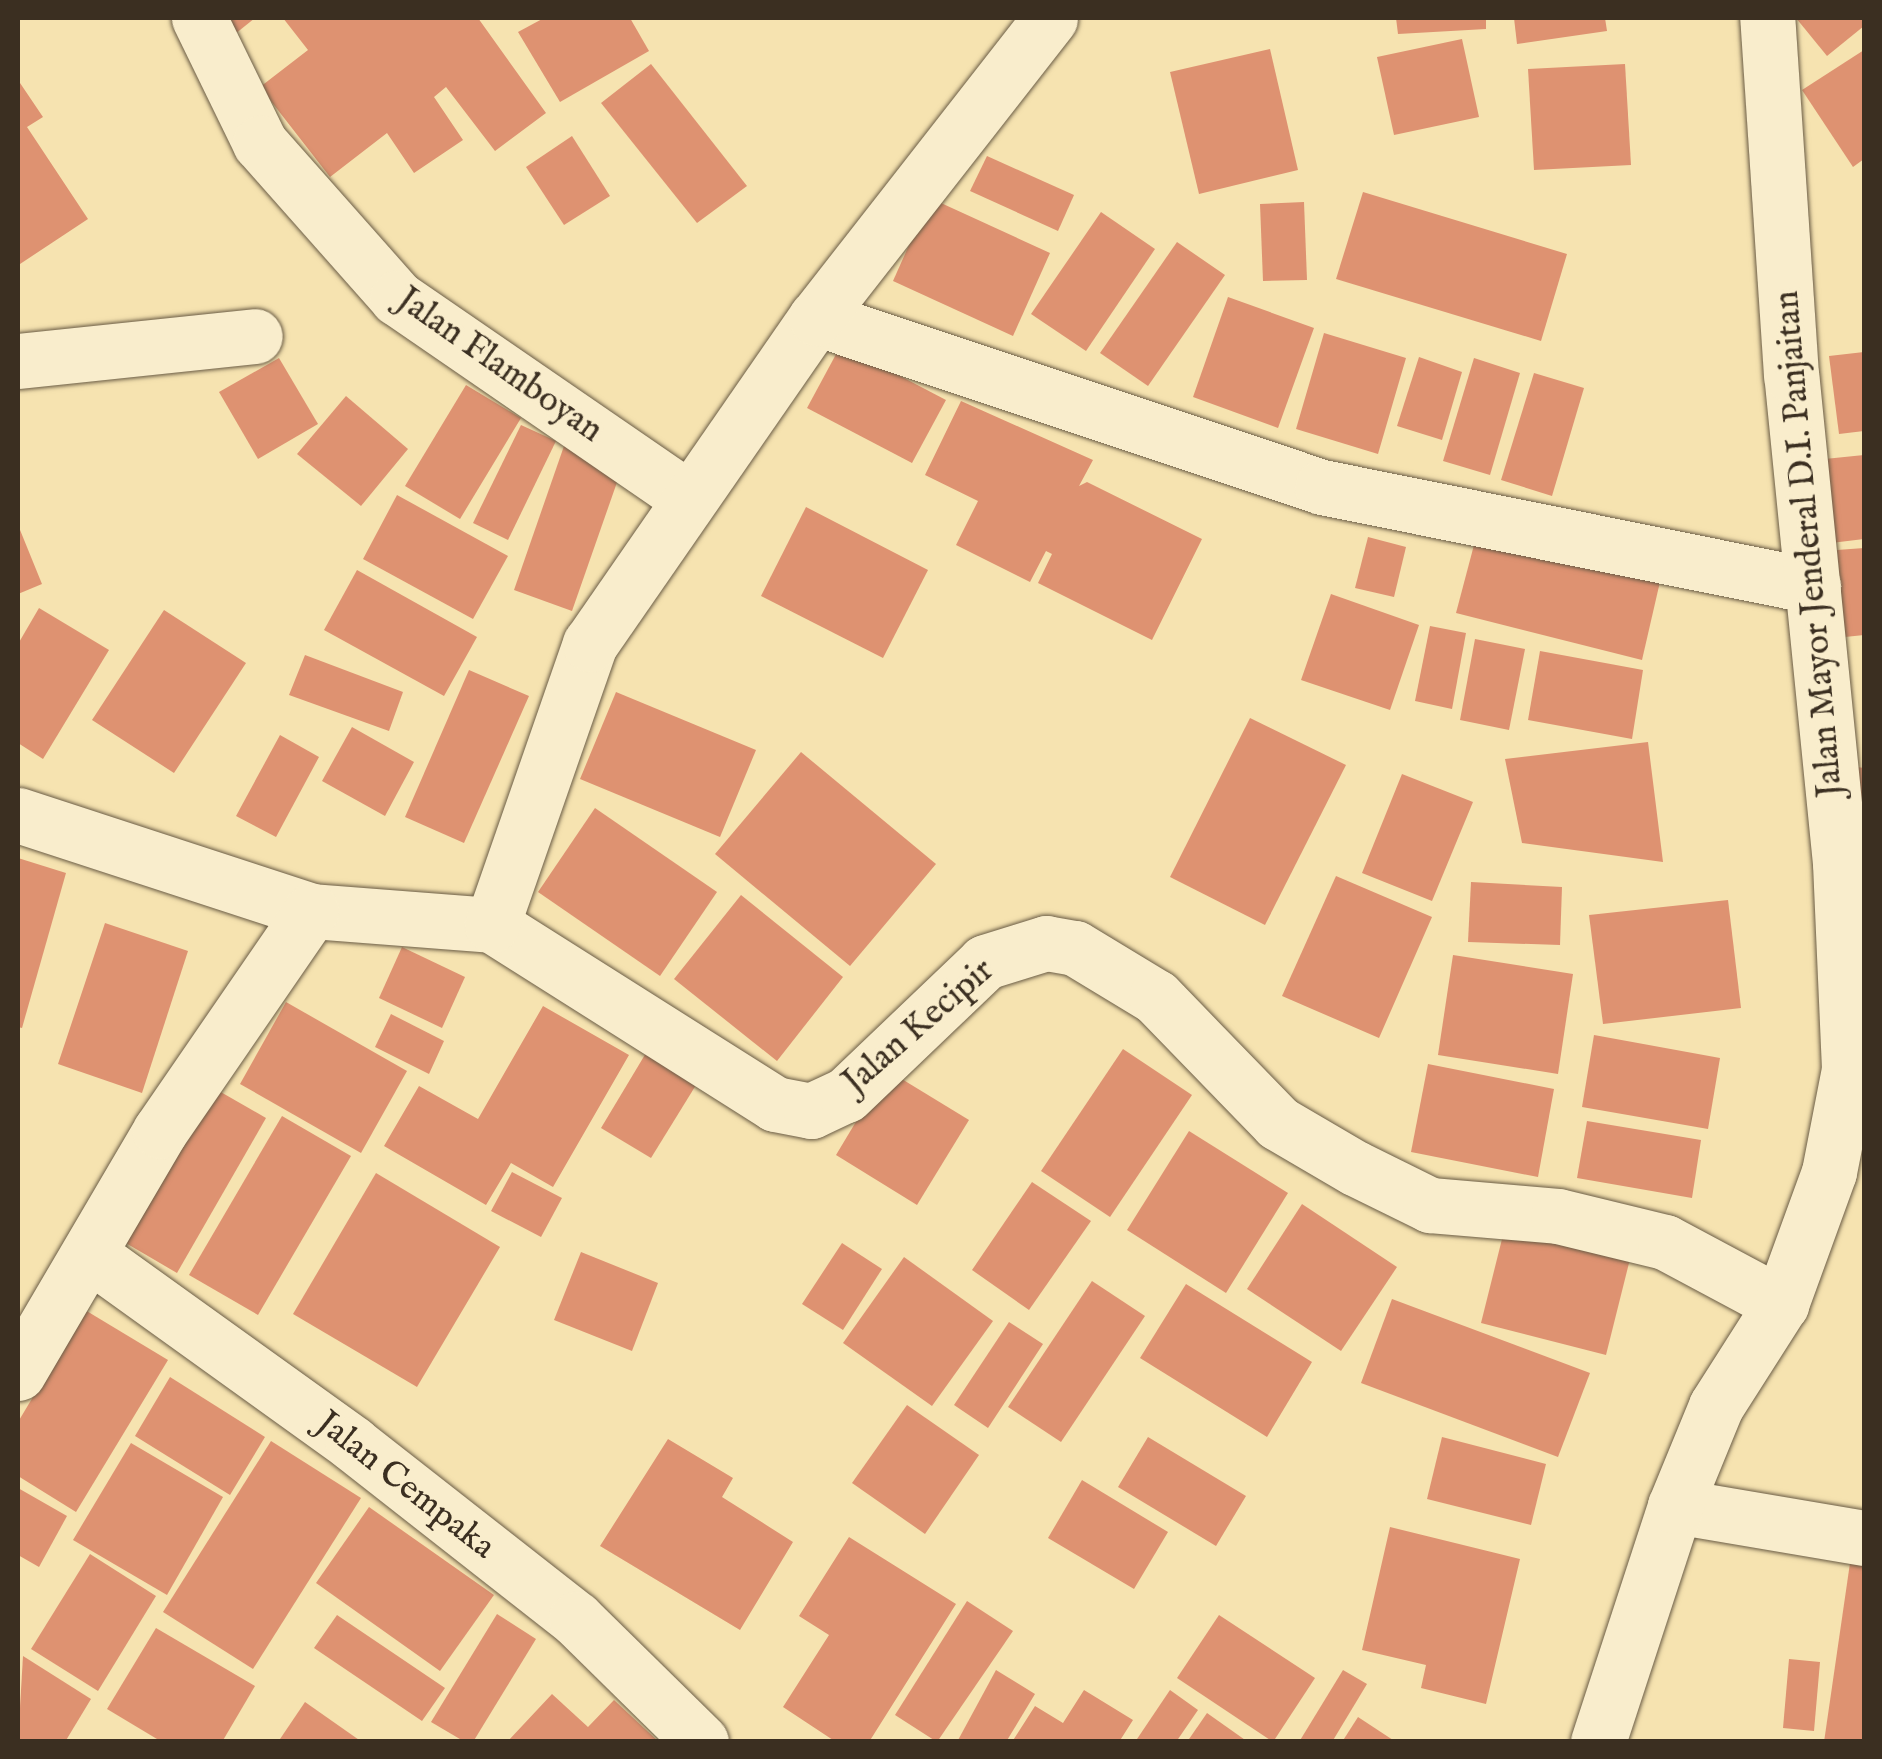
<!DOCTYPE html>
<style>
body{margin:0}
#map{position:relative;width:1882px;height:1759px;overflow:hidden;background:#f6e3b0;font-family:"IM FELL English",serif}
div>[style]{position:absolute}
.building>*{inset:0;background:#de9271}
.roads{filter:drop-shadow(0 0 2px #6a5c45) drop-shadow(0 0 2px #6a5c45)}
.street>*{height:55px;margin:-27.5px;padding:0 27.5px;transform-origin:27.5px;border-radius:27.5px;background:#f9edcc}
.secondary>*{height:55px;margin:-27.5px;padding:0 27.5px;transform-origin:27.5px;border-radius:27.5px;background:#f9edcc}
span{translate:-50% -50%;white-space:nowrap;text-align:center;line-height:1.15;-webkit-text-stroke:8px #f9edcc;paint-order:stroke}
.street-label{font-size:35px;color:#3b2f21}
.frame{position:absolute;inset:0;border:20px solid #3b2f21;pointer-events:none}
</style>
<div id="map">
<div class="building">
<div style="clip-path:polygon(214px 18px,255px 18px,230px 38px)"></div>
<div style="clip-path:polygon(283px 18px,478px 18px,546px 113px,495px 151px,446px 87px,434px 97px,463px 140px,414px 173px,387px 133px,330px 177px,260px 87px,308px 50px)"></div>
<div style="clip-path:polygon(544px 18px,630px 18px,649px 51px,560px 102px,518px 32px)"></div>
<div style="clip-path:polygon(1396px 18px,1486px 18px,1486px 29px,1398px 34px)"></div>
<div style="clip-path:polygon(1514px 18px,1605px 18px,1607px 31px,1517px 44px)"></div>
<div style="clip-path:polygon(1796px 18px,1864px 18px,1864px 26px,1827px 56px)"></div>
<div style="clip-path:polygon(1462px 39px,1479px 117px,1394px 135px,1377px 57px)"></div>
<div style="clip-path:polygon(1270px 49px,1298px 170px,1199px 194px,1170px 72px)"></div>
<div style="clip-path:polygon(1864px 50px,1864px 159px,1853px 167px,1802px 90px)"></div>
<div style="clip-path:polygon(651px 64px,747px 186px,697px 223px,601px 103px)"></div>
<div style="clip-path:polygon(1625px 64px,1631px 165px,1534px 170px,1528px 69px)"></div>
<div style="clip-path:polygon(18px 80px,43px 117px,27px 127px,88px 219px,20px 264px)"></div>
<div style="clip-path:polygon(572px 136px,610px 196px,564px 225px,526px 167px)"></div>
<div style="clip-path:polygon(987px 156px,1074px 195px,1058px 231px,970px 191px)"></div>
<div style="clip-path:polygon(1363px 192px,1567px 254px,1541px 341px,1336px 279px)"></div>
<div style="clip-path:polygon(930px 198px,1050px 253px,1013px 336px,893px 281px)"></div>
<div style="clip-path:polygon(1304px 202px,1307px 280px,1263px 281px,1260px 204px)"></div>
<div style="clip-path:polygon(1101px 212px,1155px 249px,1086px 351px,1031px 314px)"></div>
<div style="clip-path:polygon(1177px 242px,1225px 275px,1148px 386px,1100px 353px)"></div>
<div style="clip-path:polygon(1228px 297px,1314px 328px,1278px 428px,1193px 397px)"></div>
<div style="clip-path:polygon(1324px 333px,1406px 358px,1378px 454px,1296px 429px)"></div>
<div style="clip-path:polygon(841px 345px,946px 400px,912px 463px,807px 408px)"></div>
<div style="clip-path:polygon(1864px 352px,1864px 431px,1839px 434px,1829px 356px)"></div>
<div style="clip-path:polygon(1419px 357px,1462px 372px,1442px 440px,1397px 426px)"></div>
<div style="clip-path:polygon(279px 358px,318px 424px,258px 459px,219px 392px)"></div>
<div style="clip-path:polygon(1474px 358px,1520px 373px,1490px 475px,1443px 461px)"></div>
<div style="clip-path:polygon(1534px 373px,1584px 388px,1552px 496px,1501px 480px)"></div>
<div style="clip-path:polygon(466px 385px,521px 418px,460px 519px,405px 486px)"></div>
<div style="clip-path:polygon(346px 396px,408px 449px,361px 506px,297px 454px)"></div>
<div style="clip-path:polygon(961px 401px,1093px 460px,1079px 486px,1087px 482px,1202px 539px,1152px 640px,1038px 583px,1052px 554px,1046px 551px,1030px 582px,956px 545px,978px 501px,925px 475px)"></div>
<div style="clip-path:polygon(521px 425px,556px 441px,508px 540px,473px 523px)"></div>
<div style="clip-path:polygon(564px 446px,622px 468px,572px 611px,514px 590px)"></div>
<div style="clip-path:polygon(1864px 455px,1864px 539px,1823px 544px,1815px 460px)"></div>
<div style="clip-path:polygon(397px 495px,508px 556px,473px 619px,363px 559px)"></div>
<div style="clip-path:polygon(806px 507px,928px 570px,883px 658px,761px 596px)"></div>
<div style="clip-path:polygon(18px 525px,42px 584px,18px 594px)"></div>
<div style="clip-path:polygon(1479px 526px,1662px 573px,1642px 660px,1456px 613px)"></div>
<div style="clip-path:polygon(1368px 537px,1406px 547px,1394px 597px,1355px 588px)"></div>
<div style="clip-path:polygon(1864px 548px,1864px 635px,1845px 637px,1837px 550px)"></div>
<div style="clip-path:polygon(357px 570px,477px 637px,444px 696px,324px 630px)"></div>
<div style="clip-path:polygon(1331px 594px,1419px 625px,1390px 710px,1301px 680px)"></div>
<div style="clip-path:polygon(39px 608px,109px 650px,43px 759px,18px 743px,18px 644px)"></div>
<div style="clip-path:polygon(164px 610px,246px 663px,174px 773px,92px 720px)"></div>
<div style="clip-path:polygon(1430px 626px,1466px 633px,1452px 709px,1415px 701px)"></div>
<div style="clip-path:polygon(1475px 639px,1525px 649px,1509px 730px,1460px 720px)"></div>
<div style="clip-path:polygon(1540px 651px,1643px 670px,1632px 739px,1528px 720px)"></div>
<div style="clip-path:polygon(305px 655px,403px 692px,389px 731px,289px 695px)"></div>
<div style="clip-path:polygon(469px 670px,529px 696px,464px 843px,405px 817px)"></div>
<div style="clip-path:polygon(616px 692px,756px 750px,720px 837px,580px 779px)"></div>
<div style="clip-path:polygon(1250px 718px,1346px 765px,1265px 925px,1170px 877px)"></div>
<div style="clip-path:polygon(352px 727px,414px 762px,385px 816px,322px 781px)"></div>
<div style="clip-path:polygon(280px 735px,319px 757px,276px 837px,236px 816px)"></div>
<div style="clip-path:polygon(1648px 742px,1663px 862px,1522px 843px,1505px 759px)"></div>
<div style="clip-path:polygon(801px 752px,936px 864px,850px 966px,715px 854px)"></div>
<div style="clip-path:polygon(1850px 766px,1864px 768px,1864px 807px,1845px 805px)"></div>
<div style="clip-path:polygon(1402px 774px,1473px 802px,1432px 901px,1362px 873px)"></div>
<div style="clip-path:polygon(595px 808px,717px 892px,660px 976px,538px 892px)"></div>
<div style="clip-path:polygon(18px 858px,66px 873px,22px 1028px,18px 1027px)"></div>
<div style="clip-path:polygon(1336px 876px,1432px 917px,1379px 1038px,1282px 996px)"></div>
<div style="clip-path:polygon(1471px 882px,1562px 887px,1560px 945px,1468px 942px)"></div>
<div style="clip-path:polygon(741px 895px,843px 977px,777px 1061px,674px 979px)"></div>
<div style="clip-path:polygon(1728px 900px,1741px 1008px,1603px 1024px,1589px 915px)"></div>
<div style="clip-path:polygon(105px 923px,188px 951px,142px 1093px,58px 1064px)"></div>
<div style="clip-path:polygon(402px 947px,465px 977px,442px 1028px,379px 998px)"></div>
<div style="clip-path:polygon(1453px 955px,1573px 974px,1558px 1074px,1438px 1055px)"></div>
<div style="clip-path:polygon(286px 1002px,407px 1071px,361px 1153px,240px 1084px)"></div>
<div style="clip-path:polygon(543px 1006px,629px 1055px,553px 1187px,511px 1163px,486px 1205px,384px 1146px,419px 1086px,478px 1119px)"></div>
<div style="clip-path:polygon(391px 1014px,444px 1041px,429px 1074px,375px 1047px)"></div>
<div style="clip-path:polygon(658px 1033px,709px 1064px,651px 1158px,601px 1128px)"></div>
<div style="clip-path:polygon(1594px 1035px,1720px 1058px,1708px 1129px,1582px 1107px)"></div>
<div style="clip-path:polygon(1123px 1049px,1192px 1095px,1110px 1217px,1041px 1171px)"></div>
<div style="clip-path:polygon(1428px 1064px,1554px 1089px,1538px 1177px,1411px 1152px)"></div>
<div style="clip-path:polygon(887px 1070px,969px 1120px,917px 1205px,836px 1155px)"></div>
<div style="clip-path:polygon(212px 1087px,266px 1118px,177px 1273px,124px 1242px)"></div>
<div style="clip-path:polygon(282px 1116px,351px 1156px,258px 1315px,189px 1275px)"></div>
<div style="clip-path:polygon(1587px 1121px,1701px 1140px,1692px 1198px,1577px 1178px)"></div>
<div style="clip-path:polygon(1189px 1131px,1288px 1193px,1226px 1293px,1127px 1230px)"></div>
<div style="clip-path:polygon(512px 1172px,562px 1198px,541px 1237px,491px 1211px)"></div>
<div style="clip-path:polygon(376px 1173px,500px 1247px,417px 1387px,293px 1314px)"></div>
<div style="clip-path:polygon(1032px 1182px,1091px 1221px,1029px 1310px,972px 1270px)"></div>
<div style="clip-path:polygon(1302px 1204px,1397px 1267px,1341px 1351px,1247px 1289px)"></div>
<div style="clip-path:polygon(1507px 1219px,1632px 1251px,1606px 1355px,1481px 1323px)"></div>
<div style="clip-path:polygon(842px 1243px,882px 1269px,843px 1330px,802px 1304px)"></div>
<div style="clip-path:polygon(581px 1252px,658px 1283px,632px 1351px,554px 1320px)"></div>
<div style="clip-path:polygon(904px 1257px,993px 1321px,932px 1406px,843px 1343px)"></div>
<div style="clip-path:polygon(1092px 1281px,1145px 1316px,1061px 1442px,1008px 1407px)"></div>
<div style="clip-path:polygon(1186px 1284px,1312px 1362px,1267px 1437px,1140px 1358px)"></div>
<div style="clip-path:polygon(1392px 1299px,1590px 1373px,1558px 1457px,1361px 1383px)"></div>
<div style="clip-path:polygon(85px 1310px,168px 1360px,76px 1512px,18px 1476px,18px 1422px)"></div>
<div style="clip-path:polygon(1009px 1322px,1043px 1344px,988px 1428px,954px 1405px)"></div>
<div style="clip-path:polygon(170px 1377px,265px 1437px,230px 1495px,135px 1436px)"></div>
<div style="clip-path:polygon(907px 1405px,979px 1455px,925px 1534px,852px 1483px)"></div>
<div style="clip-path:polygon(1148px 1437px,1246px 1496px,1216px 1546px,1118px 1487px)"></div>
<div style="clip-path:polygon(1442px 1437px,1546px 1464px,1531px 1525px,1427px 1499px)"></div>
<div style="clip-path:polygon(668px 1439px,733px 1478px,722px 1497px,793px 1542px,740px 1630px,600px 1546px)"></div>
<div style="clip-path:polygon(271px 1441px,361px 1498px,253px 1669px,163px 1612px)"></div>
<div style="clip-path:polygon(131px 1443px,223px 1497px,167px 1595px,73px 1540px)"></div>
<div style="clip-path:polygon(1082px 1480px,1168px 1532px,1134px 1589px,1048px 1538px)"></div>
<div style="clip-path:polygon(18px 1488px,67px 1516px,39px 1567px,18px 1555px)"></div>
<div style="clip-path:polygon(369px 1507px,494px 1595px,440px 1671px,316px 1583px)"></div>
<div style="clip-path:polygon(1390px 1527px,1520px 1559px,1486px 1704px,1421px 1688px,1426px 1665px,1362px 1650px)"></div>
<div style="clip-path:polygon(849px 1537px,956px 1604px,869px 1742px,836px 1742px,783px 1707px,829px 1635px,799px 1616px)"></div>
<div style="clip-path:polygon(90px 1554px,156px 1596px,98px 1691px,31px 1649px)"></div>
<div style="clip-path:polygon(1850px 1563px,1864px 1565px,1864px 1742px,1824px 1742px)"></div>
<div style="clip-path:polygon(967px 1601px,1013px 1631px,937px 1742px,895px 1715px)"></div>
<div style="clip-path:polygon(497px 1614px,536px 1639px,473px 1742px,465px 1742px,431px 1722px)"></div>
<div style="clip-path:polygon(337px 1615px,445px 1688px,422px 1721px,314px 1648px)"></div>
<div style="clip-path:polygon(1219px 1615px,1315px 1678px,1273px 1742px,1177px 1678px)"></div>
<div style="clip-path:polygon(156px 1628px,255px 1686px,222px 1742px,162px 1742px,107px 1709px)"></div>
<div style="clip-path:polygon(23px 1656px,91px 1699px,65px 1742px,18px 1742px)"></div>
<div style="clip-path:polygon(1789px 1659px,1820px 1662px,1814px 1731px,1783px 1728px)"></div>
<div style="clip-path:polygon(996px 1670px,1035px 1694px,1006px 1742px,957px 1742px)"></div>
<div style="clip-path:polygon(1343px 1670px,1367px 1684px,1332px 1742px,1299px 1742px)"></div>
<div style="clip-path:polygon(1084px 1690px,1133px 1720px,1119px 1742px,1012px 1742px,1035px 1706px,1063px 1723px)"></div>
<div style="clip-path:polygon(1170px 1690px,1198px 1710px,1176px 1742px,1135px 1742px)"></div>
<div style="clip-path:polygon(552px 1694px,588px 1727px,614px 1700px,659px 1742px,507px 1742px)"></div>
<div style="clip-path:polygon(305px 1702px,362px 1742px,278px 1742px)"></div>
<div style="clip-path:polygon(1207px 1713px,1248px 1742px,1187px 1742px)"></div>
<div style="clip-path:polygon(1358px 1717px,1396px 1742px,1342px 1742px)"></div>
</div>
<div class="roads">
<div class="street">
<div style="left:199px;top:18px;width:139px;rotate:64deg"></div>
<div style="left:260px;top:143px;width:207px;rotate:48.5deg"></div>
<div style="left:397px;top:298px;width:352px;rotate:34.5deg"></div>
<div style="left:816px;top:318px;width:533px;rotate:18.47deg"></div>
<div style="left:1322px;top:487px;width:501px;rotate:11.4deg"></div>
<div style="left:18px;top:361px;width:238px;rotate:-6deg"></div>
<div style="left:18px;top:815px;width:308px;rotate:18.1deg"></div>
<div style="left:311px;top:911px;width:182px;rotate:4.4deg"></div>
<div style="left:492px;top:925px;width:335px;rotate:32.3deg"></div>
<div style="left:775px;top:1104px;width:37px;rotate:11deg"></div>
<div style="left:811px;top:1111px;width:38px;rotate:-25deg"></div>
<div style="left:846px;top:1095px;width:192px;rotate:-43.7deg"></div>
<div style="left:985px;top:962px;width:64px;rotate:-17.3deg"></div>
<div style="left:1046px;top:943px;width:29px;rotate:10deg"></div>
<div style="left:1075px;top:948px;width:95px;rotate:31.2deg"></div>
<div style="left:1156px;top:997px;width:175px;rotate:45.9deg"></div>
<div style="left:1278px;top:1123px;width:89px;rotate:30.3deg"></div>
<div style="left:1355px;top:1168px;width:84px;rotate:26.3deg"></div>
<div style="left:1430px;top:1205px;width:128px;rotate:4.9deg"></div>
<div style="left:1558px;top:1216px;width:110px;rotate:13.7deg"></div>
<div style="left:1665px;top:1242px;width:132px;rotate:28.1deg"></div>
<div style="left:492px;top:925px;width:298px;rotate:-70.8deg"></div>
<div style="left:590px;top:644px;width:397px;rotate:-55.3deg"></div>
<div style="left:816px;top:318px;width:380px;rotate:-52deg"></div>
<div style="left:89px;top:1254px;width:325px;rotate:35.7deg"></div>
<div style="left:353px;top:1444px;width:283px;rotate:38.1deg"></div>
<div style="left:576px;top:1619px;width:175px;rotate:44.5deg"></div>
<div style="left:18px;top:1373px;width:281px;rotate:-59.6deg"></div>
<div style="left:160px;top:1131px;width:267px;rotate:-55.5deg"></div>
<div style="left:1675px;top:1506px;width:192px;rotate:9.6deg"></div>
</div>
<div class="secondary">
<div style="left:1598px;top:1742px;width:248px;rotate:-71.9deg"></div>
<div style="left:1675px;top:1506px;width:108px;rotate:-67.7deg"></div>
<div style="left:1716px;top:1406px;width:121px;rotate:-57.5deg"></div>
<div style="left:1781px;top:1304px;width:140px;rotate:-70deg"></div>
<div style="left:1829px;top:1172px;width:105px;rotate:-79deg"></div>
<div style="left:1849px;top:1069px;width:206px;rotate:-92.5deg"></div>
<div style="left:1840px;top:863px;width:490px;rotate:-95.7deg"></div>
<div style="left:1791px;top:375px;width:358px;rotate:-93.8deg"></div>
</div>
</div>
<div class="street-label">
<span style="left:499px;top:366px;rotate:35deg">Jalan Flamboyan</span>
<span style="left:1810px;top:544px;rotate:-95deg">Jalan Mayor Jenderal D.I. Panjaitan</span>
<span style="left:919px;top:1027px;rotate:-41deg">Jalan Kecipir</span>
<span style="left:405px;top:1486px;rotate:38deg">Jalan Cempaka</span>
</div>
<div class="frame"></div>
</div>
